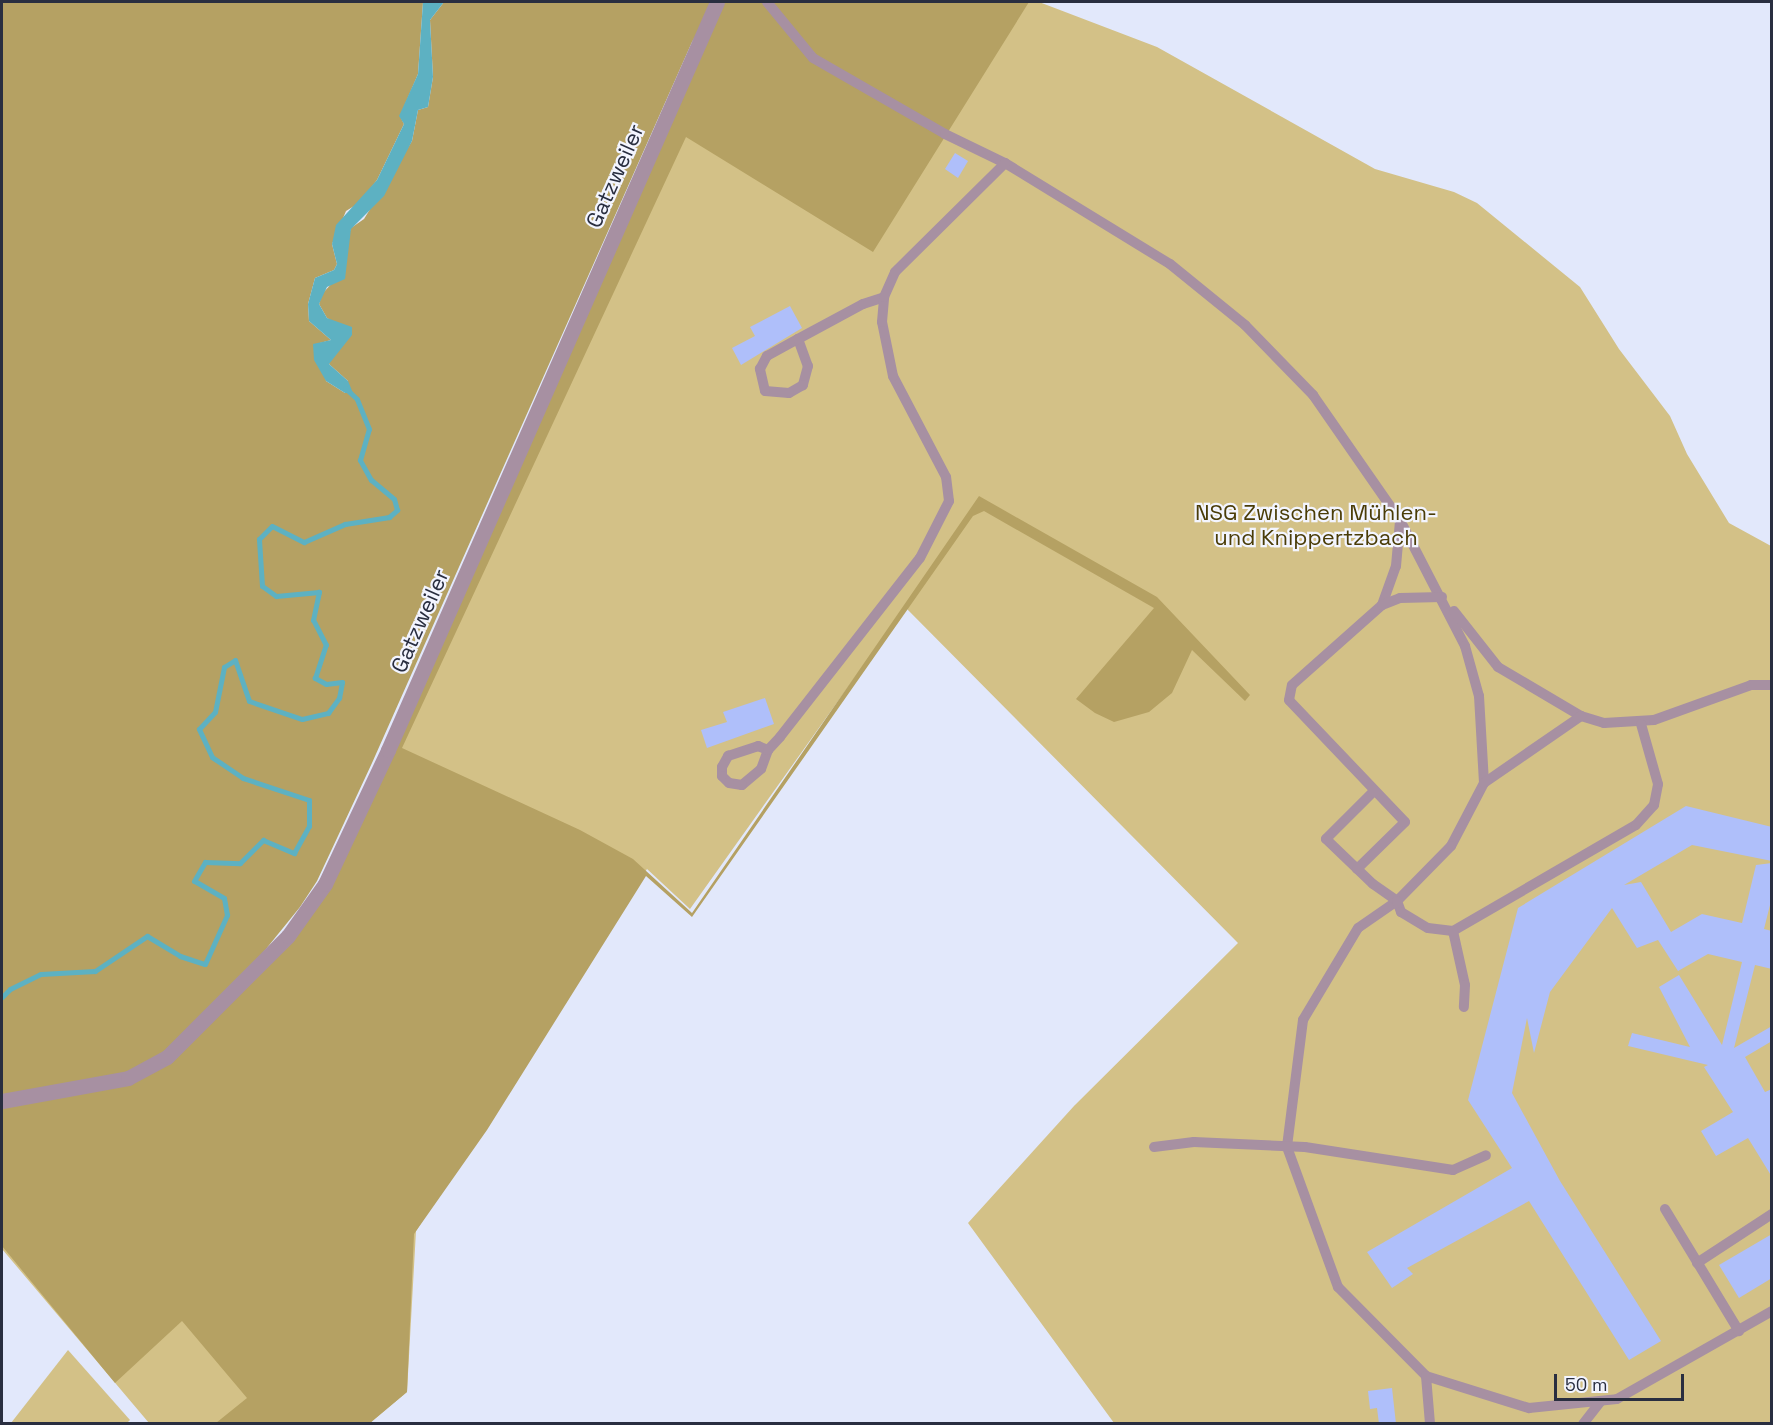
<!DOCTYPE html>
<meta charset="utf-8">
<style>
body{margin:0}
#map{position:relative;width:1773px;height:1425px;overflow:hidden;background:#e2e8fb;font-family:"Space Grotesk",sans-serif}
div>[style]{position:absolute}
.green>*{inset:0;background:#d3c187}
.forest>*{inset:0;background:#b5a163}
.water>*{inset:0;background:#5db1c2}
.stream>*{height:5px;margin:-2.5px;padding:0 2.5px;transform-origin:2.5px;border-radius:2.5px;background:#5db1c2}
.building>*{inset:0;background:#afbffa}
.service>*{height:10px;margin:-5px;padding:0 5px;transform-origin:5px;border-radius:5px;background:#a790a2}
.tertiary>*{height:15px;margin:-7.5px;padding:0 7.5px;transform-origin:7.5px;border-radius:7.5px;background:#a790a2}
span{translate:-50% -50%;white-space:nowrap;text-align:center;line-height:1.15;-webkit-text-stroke:4.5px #f3f5ff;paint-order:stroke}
.street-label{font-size:22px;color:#292e40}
.park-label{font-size:22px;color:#4a3c07}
.frame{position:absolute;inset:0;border:3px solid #292e40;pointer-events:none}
.scale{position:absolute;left:1554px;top:1374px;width:130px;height:27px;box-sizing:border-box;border:3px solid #292e40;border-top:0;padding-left:8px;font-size:18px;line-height:21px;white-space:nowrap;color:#292e40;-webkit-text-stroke:4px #f3f5ff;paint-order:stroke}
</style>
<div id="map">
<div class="green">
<div style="clip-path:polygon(731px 2px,1039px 2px,1157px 47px,1375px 169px,1454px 192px,1477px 203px,1580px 287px,1619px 349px,1670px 416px,1687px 454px,1729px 523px,1771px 546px,1771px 1423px,1114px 1423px,968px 1223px,1074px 1106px,1238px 943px,905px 607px,690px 909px,647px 869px,416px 1231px,407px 1392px,370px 1423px,149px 1423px,2px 1249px,2px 1110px,302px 935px)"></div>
<div style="clip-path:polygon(68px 1350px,130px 1420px,127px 1423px,11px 1423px)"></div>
</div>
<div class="forest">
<div style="clip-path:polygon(2px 2px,423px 2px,418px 74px,400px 116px,404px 124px,377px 180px,359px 203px,346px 211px,332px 244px,337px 264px,334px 270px,315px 278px,308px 304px,309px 321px,331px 340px,320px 343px,326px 381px,345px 393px,348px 381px,329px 364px,339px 325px,327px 318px,319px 304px,322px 294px,335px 280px,351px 228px,364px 219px,412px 141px,418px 110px,428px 107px,433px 77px,430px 20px,444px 2px,715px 2px,692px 42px,372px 763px,317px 881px,300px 907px,249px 970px,165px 1053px,124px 1075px,2px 1095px)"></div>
<div style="clip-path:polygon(718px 2px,1029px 2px,873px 252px,686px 137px,402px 748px,580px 830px,633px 859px,692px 913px,979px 496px,1157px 597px,1250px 695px,1245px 701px,1192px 650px,1172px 693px,1149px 712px,1114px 722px,1095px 713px,1076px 699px,1154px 608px,984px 511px,973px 516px,692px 917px,646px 876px,487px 1130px,414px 1234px,407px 1392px,370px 1423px,216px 1423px,247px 1398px,182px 1321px,115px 1383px,2px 1246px,2px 1101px,128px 1078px,225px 1002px,325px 884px)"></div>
</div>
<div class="water">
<div style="clip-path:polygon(423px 2px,444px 2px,430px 20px,433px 77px,428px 107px,418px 110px,412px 141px,384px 196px,351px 229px,345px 279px,327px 287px,319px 304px,327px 318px,352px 327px,352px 335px,329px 364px,348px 381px,353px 393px,345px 393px,326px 381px,314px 360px,313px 344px,331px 340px,309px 321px,308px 304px,315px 278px,334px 270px,337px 264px,332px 244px,336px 225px,377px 180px,404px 124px,399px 116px,418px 74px)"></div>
</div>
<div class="stream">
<div style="left:2px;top:997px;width:11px;rotate:-45deg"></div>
<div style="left:10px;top:989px;width:34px;rotate:-26deg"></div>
<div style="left:41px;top:974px;width:54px;rotate:-3.2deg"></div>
<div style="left:95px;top:971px;width:63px;rotate:-33.9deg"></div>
<div style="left:147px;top:936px;width:39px;rotate:31deg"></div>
<div style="left:180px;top:956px;width:26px;rotate:18deg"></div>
<div style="left:205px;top:964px;width:54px;rotate:-65.8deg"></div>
<div style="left:227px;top:915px;width:17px;rotate:-100deg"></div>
<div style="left:224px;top:898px;width:34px;rotate:-150deg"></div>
<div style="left:194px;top:881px;width:22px;rotate:-60deg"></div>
<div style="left:205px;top:862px;width:35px;rotate:2deg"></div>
<div style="left:240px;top:863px;width:33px;rotate:-45deg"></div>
<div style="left:263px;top:840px;width:34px;rotate:23deg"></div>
<div style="left:294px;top:853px;width:31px;rotate:-61deg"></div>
<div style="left:309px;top:826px;width:26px;rotate:-90deg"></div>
<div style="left:309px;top:800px;width:70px;rotate:-161.6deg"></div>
<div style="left:243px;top:778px;width:37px;rotate:-146deg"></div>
<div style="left:212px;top:757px;width:31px;rotate:-115deg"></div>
<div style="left:199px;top:729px;width:23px;rotate:-47deg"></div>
<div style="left:215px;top:712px;width:46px;rotate:-78.7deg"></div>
<div style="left:224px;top:667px;width:13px;rotate:-32deg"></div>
<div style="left:235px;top:660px;width:43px;rotate:71.1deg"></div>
<div style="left:249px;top:701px;width:56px;rotate:18.8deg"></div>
<div style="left:302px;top:719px;width:27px;rotate:-13deg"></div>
<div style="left:328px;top:713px;width:19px;rotate:-54deg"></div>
<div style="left:339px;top:698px;width:16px;rotate:-79deg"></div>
<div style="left:342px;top:682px;width:16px;rotate:173deg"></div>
<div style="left:326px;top:684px;width:13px;rotate:-151deg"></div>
<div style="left:315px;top:678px;width:35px;rotate:-72deg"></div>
<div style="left:326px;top:645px;width:28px;rotate:-117deg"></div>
<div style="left:313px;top:620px;width:29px;rotate:-78deg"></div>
<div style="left:319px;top:592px;width:43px;rotate:174.7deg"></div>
<div style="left:276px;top:596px;width:17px;rotate:-144deg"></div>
<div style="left:262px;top:586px;width:47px;rotate:-93.7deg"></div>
<div style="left:259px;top:539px;width:18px;rotate:-45deg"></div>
<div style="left:272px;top:526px;width:36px;rotate:27deg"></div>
<div style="left:304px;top:542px;width:45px;rotate:-23.7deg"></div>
<div style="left:345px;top:524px;width:45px;rotate:-9deg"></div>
<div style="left:389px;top:517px;width:11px;rotate:-41deg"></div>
<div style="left:397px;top:510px;width:11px;rotate:-105deg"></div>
<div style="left:394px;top:499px;width:30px;rotate:-140deg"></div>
<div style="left:371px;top:480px;width:23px;rotate:-119deg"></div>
<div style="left:360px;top:460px;width:32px;rotate:-74deg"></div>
<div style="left:369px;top:429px;width:32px;rotate:-112deg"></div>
<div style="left:357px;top:399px;width:16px;rotate:-137deg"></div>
</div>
<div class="building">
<div style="clip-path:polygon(955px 153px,968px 161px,958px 178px,945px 169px)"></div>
<div style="clip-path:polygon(790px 306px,802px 328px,741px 365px,732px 348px,755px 336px,750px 327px)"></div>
<div style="clip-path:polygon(765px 698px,774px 724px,707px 748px,701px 730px,727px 722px,723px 712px)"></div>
<div style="clip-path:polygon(1686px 806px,1772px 827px,1772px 861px,1692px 845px,1624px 885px,1641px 882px,1671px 932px,1702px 914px,1742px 923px,1756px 865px,1772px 863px,1772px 897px,1764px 929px,1772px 931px,1772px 969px,1755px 965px,1734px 1048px,1772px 1026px,1772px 1041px,1745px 1057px,1765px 1092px,1772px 1089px,1772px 1177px,1748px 1138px,1716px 1156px,1701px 1131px,1733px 1112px,1704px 1067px,1708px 1065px,1628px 1046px,1632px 1033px,1690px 1047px,1659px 987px,1679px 975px,1722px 1045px,1742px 962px,1708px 954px,1678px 971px,1658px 940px,1637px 948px,1612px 908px,1550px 992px,1534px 1053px,1527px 1018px,1512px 1093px,1560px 1181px,1661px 1341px,1629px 1360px,1529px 1201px,1407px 1268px,1413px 1274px,1392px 1288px,1367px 1252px,1512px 1168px,1468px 1100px,1518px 908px)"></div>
<div style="clip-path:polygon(1772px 1234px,1772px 1278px,1739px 1298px,1719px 1265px)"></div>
<div style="clip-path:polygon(1392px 1388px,1396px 1424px,1379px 1424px,1377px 1408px,1370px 1409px,1368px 1391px)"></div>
</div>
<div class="service">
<div style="left:767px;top:2px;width:72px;rotate:50.6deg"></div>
<div style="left:813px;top:58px;width:152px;rotate:29.9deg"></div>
<div style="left:945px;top:134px;width:67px;rotate:25.8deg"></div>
<div style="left:1005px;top:163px;width:193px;rotate:31.5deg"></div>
<div style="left:1170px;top:264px;width:97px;rotate:39.1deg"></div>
<div style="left:1245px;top:325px;width:98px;rotate:45.8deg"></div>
<div style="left:1313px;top:395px;width:152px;rotate:55.2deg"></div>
<div style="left:1400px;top:520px;width:142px;rotate:62.7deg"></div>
<div style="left:1465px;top:646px;width:52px;rotate:74.4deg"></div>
<div style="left:1479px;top:696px;width:87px;rotate:86.7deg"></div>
<div style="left:1484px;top:783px;width:71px;rotate:117.6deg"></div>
<div style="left:1451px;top:846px;width:77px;rotate:134.5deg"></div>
<div style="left:1397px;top:901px;width:47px;rotate:145.3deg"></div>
<div style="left:1358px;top:928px;width:107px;rotate:120.9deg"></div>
<div style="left:1303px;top:1020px;width:128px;rotate:97.2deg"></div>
<div style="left:1287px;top:1147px;width:149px;rotate:70deg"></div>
<div style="left:1338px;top:1287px;width:125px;rotate:45.3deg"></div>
<div style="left:1426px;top:1376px;width:108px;rotate:17.3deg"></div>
<div style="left:1529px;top:1408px;width:88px;rotate:-5.8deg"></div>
<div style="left:1617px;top:1399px;width:178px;rotate:-29.6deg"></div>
<div style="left:798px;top:339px;width:29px;rotate:70deg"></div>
<div style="left:808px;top:366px;width:20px;rotate:105deg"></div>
<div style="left:803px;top:385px;width:16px;rotate:150deg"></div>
<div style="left:789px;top:393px;width:24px;rotate:-175deg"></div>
<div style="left:765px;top:391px;width:23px;rotate:-103deg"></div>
<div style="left:760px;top:369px;width:15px;rotate:-62deg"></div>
<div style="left:767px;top:356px;width:35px;rotate:-29deg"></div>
<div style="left:798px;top:339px;width:74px;rotate:-28.3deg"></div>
<div style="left:863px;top:304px;width:22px;rotate:-18deg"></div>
<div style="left:1382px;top:605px;width:41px;rotate:-70.3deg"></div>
<div style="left:1396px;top:566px;width:45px;rotate:-84.9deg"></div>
<div style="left:1454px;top:611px;width:71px;rotate:51.8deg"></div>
<div style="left:1498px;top:667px;width:96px;rotate:30.6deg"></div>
<div style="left:1581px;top:716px;width:24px;rotate:17deg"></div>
<div style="left:1604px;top:723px;width:50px;rotate:-3.4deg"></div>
<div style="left:1654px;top:720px;width:103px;rotate:-19.8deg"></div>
<div style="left:1751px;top:685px;width:21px"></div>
<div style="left:768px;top:750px;width:20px;rotate:110deg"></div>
<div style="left:761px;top:769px;width:25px;rotate:140deg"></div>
<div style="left:742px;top:785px;width:13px;rotate:-171deg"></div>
<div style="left:729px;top:783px;width:10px;rotate:-135deg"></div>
<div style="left:722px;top:776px;width:9px;rotate:-90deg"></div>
<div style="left:722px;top:767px;width:13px;rotate:-61deg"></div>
<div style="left:728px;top:756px;width:32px;rotate:-18deg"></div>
<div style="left:758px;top:746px;width:11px;rotate:22deg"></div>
<div style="left:768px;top:750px;width:18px;rotate:-47deg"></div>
<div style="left:780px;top:737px;width:227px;rotate:-52deg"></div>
<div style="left:920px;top:558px;width:64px;rotate:-63deg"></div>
<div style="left:949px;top:501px;width:24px;rotate:-97deg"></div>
<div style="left:946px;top:477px;width:114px;rotate:-117.7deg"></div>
<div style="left:893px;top:376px;width:55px;rotate:-101.5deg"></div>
<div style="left:882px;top:322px;width:25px;rotate:-85deg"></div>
<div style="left:884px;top:297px;width:27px;rotate:-66deg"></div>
<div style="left:895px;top:272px;width:155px;rotate:-44.7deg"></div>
<div style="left:1484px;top:783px;width:118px;rotate:-34.6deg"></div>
<div style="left:1374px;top:791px;width:68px;rotate:135deg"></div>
<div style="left:1326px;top:839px;width:65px;rotate:43.8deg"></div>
<div style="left:1373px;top:884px;width:29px;rotate:35deg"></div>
<div style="left:1397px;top:901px;width:12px;rotate:70deg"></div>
<div style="left:1401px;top:912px;width:31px;rotate:31deg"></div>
<div style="left:1428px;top:928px;width:25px;rotate:7deg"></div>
<div style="left:1453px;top:931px;width:211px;rotate:-30.1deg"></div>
<div style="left:1636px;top:825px;width:27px;rotate:-48deg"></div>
<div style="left:1654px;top:805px;width:21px;rotate:-79deg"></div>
<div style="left:1658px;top:784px;width:62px;rotate:-105.8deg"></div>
<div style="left:1357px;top:869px;width:67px;rotate:-44.4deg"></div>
<div style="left:1405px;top:822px;width:168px;rotate:-133.6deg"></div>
<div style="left:1289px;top:700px;width:15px;rotate:-79deg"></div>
<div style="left:1292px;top:685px;width:120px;rotate:-41.6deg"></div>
<div style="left:1382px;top:605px;width:19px;rotate:-21deg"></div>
<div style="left:1400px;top:598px;width:42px;rotate:-1.4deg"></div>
<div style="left:1453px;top:931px;width:55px;rotate:77.5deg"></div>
<div style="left:1465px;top:985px;width:22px;rotate:93deg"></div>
<div style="left:1154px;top:1147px;width:40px;rotate:-7.1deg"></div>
<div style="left:1194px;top:1142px;width:111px;rotate:2.6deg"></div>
<div style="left:1305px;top:1147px;width:150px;rotate:8.8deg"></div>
<div style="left:1453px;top:1170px;width:36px;rotate:-24deg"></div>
<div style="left:1665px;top:1209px;width:143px;rotate:58.8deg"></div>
<div style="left:1697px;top:1263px;width:90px;rotate:-33.2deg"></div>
<div style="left:1426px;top:1376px;width:48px;rotate:85.2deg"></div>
<div style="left:1583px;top:1424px;width:28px;rotate:-52deg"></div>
</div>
<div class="tertiary">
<div style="left:2px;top:1101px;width:128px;rotate:-10.3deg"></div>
<div style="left:128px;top:1078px;width:44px;rotate:-28.3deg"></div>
<div style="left:167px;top:1057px;width:171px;rotate:-45deg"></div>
<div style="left:288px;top:936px;width:64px;rotate:-54.6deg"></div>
<div style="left:325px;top:884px;width:148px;rotate:-64.8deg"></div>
<div style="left:388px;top:750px;width:817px;rotate:-66.26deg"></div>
</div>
<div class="street-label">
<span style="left:615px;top:176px;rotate:-66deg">Gatzweiler</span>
<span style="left:420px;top:621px;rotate:-66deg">Gatzweiler</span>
</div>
<div class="park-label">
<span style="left:1316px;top:525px">NSG Zwischen Mühlen-<br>und Knippertzbach</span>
</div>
<div class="frame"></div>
<div class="scale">50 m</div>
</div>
